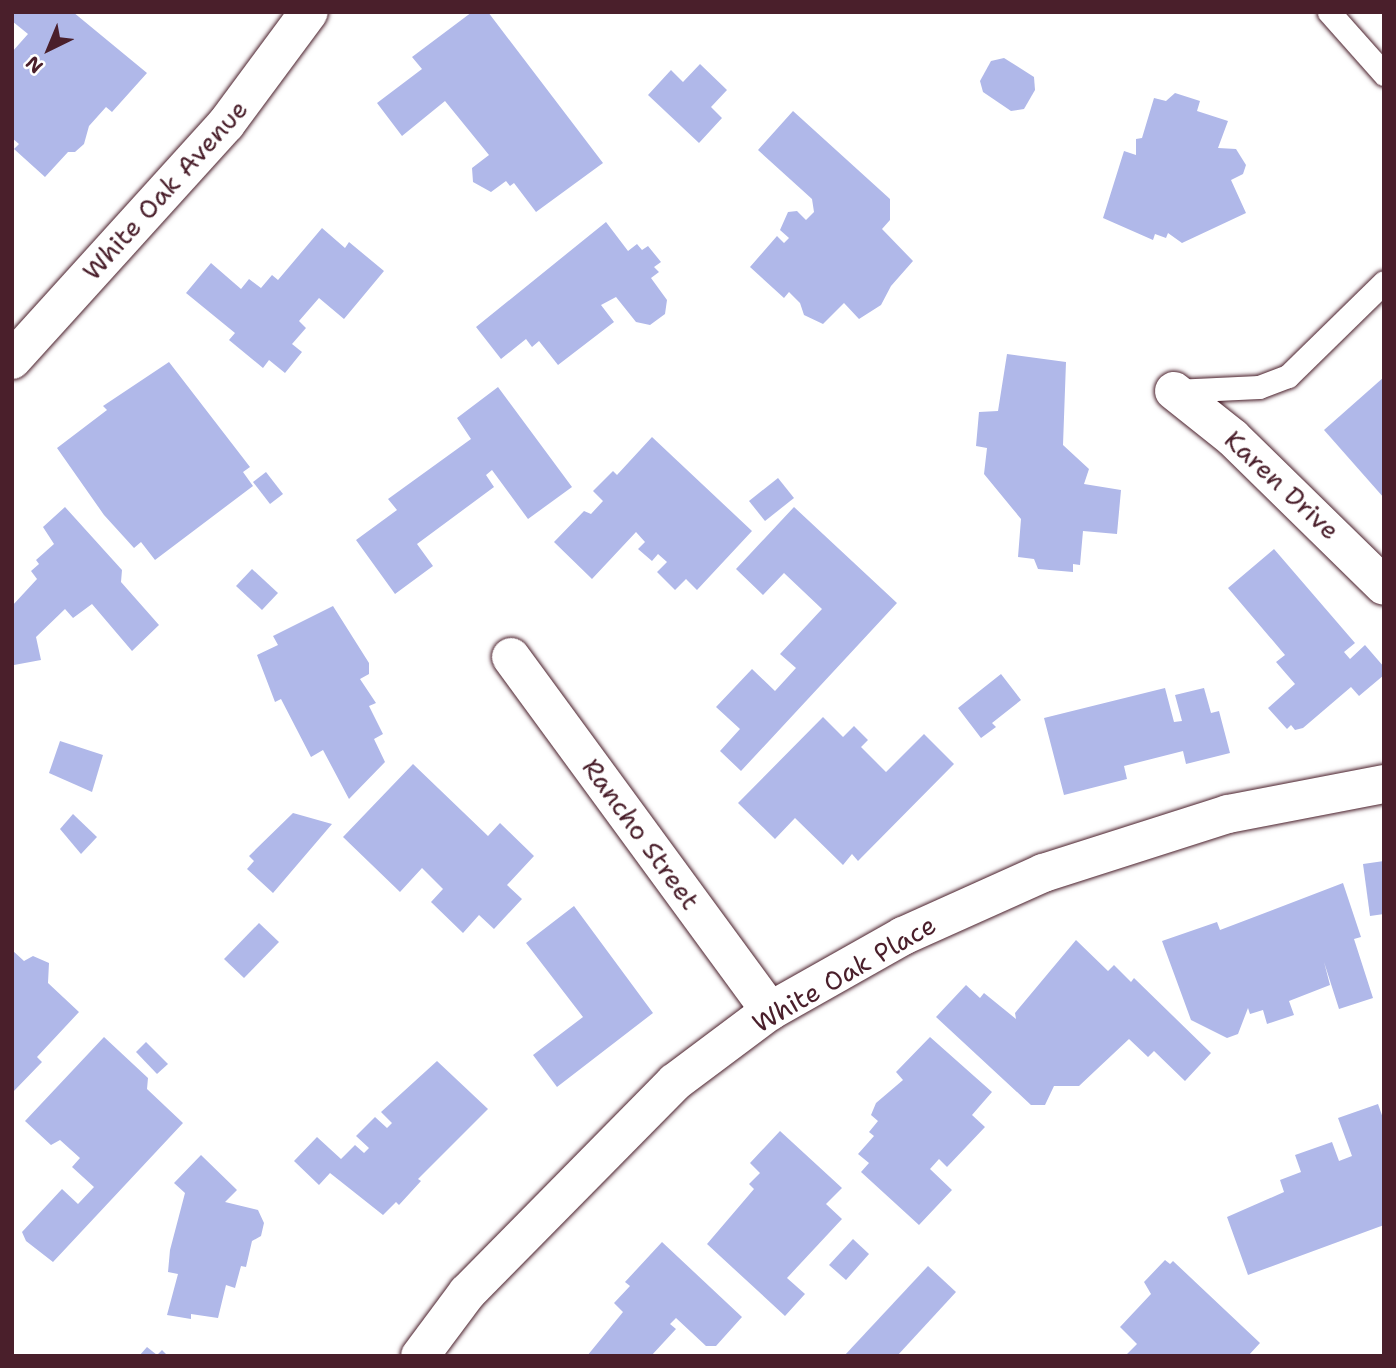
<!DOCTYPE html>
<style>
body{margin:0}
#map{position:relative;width:1396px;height:1368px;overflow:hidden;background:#fff;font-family:"Shantell Sans",sans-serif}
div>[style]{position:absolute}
.building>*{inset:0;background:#b0b8e9}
.roads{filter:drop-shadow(0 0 2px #4a1f2b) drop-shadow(0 0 2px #4a1f2b)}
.lane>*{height:23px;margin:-11.5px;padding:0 11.5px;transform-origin:11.5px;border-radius:11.5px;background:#fff}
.street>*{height:38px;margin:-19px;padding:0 19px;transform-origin:19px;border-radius:19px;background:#fff}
span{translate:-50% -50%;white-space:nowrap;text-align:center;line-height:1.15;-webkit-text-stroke:5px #fff;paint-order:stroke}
.street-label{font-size:26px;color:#4a1f2b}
.frame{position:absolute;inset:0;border:14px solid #4a1f2b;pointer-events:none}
.north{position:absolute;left:14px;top:14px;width:70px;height:70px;-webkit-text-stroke:5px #fff;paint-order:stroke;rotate:223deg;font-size:19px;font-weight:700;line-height:28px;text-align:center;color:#4a1f2b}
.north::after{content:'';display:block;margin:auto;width:24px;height:32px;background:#4a1f2b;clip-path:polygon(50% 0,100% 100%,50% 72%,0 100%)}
</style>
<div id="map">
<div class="building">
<div style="clip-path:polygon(12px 12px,73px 12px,147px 73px,112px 112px,106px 107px,89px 126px,84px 144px,75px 152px,68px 152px,45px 177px,14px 149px,19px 144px,12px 138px,12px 52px,28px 34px,12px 21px)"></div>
<div style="clip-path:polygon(472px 12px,488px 12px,603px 163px,536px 212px,514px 183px,510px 186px,506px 181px,491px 192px,473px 182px,472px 168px,489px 155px,445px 101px,402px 136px,377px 103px,422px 69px,412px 57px)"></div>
<div style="clip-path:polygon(1004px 58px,1034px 77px,1035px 90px,1024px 109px,1011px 111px,983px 92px,980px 81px,991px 61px)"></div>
<div style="clip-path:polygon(700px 64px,727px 90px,711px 107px,722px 118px,699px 143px,648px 95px,671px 70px,683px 82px)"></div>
<div style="clip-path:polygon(1175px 93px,1200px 101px,1197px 111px,1228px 121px,1218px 148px,1236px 149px,1246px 165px,1243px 174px,1231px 180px,1246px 213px,1182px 243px,1168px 233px,1166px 238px,1155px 234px,1153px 240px,1103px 218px,1124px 151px,1136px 155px,1136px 139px,1142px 138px,1154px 98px,1166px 101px)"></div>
<div style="clip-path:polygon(793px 111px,890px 199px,890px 220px,882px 229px,913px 261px,891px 286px,881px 305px,859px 319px,844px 303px,823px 324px,804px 315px,800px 303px,789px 292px,784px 298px,750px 267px,777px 236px,784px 243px,789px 238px,780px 230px,788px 212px,797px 211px,806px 220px,814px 212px,812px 199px,758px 150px)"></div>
<div style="clip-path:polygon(606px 222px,628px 251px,637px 244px,642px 250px,648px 246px,661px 262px,654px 267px,659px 272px,651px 278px,667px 300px,665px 314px,650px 325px,636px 322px,616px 297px,601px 305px,614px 322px,558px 365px,539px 341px,532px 347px,526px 339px,501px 359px,476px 327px)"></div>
<div style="clip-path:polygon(322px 228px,345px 248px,349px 242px,384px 271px,344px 319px,319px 298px,299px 321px,306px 328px,292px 344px,302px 352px,285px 373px,269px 360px,263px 368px,229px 340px,235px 333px,186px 293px,211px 263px,241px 289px,249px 279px,261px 288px,272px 275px,278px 280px)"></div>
<div style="clip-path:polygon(1007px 354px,1066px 362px,1063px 445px,1089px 469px,1084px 484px,1121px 490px,1117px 534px,1083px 531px,1080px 565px,1073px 564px,1073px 572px,1038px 569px,1034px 559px,1018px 557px,1021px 519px,984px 474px,987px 448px,976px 446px,979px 412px,998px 411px)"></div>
<div style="clip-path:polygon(169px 362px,250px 467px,243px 472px,253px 486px,155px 560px,141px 542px,134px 548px,104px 515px,57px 448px,107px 410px,103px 406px)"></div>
<div style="clip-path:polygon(1384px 377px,1384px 498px,1324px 430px)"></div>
<div style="clip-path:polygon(498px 387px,572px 487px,528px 519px,492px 470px,486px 475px,494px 487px,417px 544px,433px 566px,395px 594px,356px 540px,397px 510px,388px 499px,471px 439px,457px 418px)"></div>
<div style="clip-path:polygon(652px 437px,752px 531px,697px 590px,686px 579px,675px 590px,657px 572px,667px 562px,658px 554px,652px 561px,638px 549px,645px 542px,636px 532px,592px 579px,554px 542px,584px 511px,591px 514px,603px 501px,593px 491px,613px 471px,617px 475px)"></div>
<div style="clip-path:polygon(266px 472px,283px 494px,270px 504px,253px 482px)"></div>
<div style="clip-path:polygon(778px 478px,794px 498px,765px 521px,749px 501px)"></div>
<div style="clip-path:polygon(65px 507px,122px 570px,121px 582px,159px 625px,132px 651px,92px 604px,73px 618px,65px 609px,36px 637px,41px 660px,14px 665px,12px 606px,37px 579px,31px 571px,39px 564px,36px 560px,54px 544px,43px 527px)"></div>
<div style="clip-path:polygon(794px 507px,897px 603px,741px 771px,720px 751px,740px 729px,716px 707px,752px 669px,775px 691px,796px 668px,780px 654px,822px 609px,784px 573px,763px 595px,736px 569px)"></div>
<div style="clip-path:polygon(1274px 549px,1355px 643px,1344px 652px,1350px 659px,1365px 645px,1384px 667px,1384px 675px,1359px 696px,1351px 687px,1303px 728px,1295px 730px,1291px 725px,1287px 729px,1268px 708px,1295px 684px,1276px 662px,1285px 655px,1228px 588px)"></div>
<div style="clip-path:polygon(252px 569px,278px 593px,262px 610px,236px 586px)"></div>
<div style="clip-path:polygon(333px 606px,369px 663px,369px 674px,360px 679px,376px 703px,369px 706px,383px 734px,374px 739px,385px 762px,349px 799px,323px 750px,311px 757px,281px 699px,275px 702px,257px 655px,278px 645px,273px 636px)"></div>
<div style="clip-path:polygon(1001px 674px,1021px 700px,992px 723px,996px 727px,981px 738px,958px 708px)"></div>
<div style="clip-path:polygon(1165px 688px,1174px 722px,1182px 721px,1175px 695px,1204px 688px,1211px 713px,1219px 711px,1230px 753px,1186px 764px,1183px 751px,1124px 766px,1127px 779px,1064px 795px,1044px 718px)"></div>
<div style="clip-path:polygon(823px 717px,843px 737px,854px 726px,868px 740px,861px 747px,886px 772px,924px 734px,954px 764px,858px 861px,852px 854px,843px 865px,795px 818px,775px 839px,738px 803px)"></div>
<div style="clip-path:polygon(60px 741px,103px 755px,92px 792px,49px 773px)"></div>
<div style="clip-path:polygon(413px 764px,488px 836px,500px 823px,534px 856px,507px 885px,522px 899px,494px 929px,479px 915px,463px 933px,431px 902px,443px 889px,422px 868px,400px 892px,343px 837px)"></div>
<div style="clip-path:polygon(293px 813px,332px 824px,273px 893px,247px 869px,254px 861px,249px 856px)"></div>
<div style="clip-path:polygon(73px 814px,97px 837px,81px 854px,60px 829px)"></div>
<div style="clip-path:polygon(1384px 861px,1384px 914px,1370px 916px,1363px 864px)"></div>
<div style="clip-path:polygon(1343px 883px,1361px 937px,1354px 939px,1373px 998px,1339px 1009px,1324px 962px,1330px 985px,1289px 1001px,1294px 1015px,1267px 1024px,1263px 1010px,1250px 1014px,1248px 1008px,1238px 1034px,1227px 1038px,1191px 1020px,1162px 941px,1217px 922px,1220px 930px)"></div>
<div style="clip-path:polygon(574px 906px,653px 1013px,557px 1087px,533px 1055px,583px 1017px,526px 943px)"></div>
<div style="clip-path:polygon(259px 923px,279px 942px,244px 978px,224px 959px)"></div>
<div style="clip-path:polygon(1076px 940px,1108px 971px,1114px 965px,1131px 982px,1134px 978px,1211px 1053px,1185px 1081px,1154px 1051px,1148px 1057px,1129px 1039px,1079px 1086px,1054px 1086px,1045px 1105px,1031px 1105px,936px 1017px,966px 985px,980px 998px,984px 993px,1016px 1019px,1015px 1013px)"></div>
<div style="clip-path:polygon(12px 950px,24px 961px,33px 956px,49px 963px,48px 983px,79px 1012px,37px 1057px,42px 1062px,12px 1093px)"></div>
<div style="clip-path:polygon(104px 1037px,148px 1078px,147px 1089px,183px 1123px,53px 1262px,26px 1241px,22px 1232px,62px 1189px,78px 1204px,94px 1187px,72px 1167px,80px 1158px,60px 1140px,51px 1145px,25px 1121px)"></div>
<div style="clip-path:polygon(930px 1037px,992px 1092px,972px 1115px,985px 1127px,947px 1167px,939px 1159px,930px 1169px,952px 1190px,919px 1225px,861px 1172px,869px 1163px,858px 1154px,874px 1136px,869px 1132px,878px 1121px,871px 1115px,876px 1103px,903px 1080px,896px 1072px)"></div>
<div style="clip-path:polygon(146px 1042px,168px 1064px,157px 1074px,136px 1052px)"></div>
<div style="clip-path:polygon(437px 1061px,488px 1109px,418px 1179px,421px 1181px,399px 1205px,396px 1202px,383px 1215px,330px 1173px,319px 1185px,294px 1161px,317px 1137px,341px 1159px,355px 1145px,364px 1153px,369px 1148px,356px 1136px,375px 1117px,387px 1128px,392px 1123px,381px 1112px)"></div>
<div style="clip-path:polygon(1378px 1104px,1384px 1121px,1384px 1225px,1248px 1275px,1227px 1217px,1284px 1192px,1280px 1180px,1301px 1172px,1295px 1155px,1332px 1142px,1339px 1161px,1352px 1156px,1338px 1118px)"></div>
<div style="clip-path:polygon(780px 1131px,842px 1188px,826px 1204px,842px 1219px,787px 1278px,805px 1294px,785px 1316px,707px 1244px,754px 1189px,749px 1184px,760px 1173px,750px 1163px)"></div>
<div style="clip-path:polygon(201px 1155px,237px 1190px,225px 1202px,258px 1210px,264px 1223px,261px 1236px,252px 1241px,246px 1267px,241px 1266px,235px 1288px,226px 1285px,218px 1318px,191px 1314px,191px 1319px,167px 1315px,178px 1274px,168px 1272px,170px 1250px,185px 1193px,174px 1183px)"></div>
<div style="clip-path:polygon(853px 1239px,869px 1254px,846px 1280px,829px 1265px)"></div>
<div style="clip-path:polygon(662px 1242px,742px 1317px,716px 1346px,706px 1346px,676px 1318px,670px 1324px,676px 1329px,651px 1356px,587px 1356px,623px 1312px,614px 1303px,630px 1286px,625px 1282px)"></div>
<div style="clip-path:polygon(1165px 1260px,1170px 1264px,1173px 1261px,1260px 1343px,1248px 1356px,1125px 1356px,1137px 1344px,1120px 1327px,1151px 1294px,1144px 1282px)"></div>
<div style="clip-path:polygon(928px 1266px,956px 1292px,897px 1356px,844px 1356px)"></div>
<div style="clip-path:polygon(147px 1347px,157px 1355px,162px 1350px,168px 1356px,139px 1356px)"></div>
</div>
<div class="roads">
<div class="lane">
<div style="left:1329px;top:12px;width:83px;rotate:48.4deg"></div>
<div style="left:1174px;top:391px;width:85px;rotate:-2.7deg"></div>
<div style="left:1259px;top:387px;width:31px;rotate:-21deg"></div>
<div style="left:1288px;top:376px;width:134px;rotate:-44.4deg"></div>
</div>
<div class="street">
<div style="left:12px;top:360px;width:319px;rotate:-47.8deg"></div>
<div style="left:226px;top:124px;width:139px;rotate:-53.5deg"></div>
<div style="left:1174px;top:391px;width:75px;rotate:38.5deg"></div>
<div style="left:1233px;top:438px;width:211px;rotate:44.4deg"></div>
<div style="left:511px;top:657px;width:439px;rotate:53.8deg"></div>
<div style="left:420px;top:1356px;width:79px;rotate:-53.3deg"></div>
<div style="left:467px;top:1293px;width:296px;rotate:-45.4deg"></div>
<div style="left:675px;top:1082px;width:119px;rotate:-36.8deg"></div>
<div style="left:770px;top:1011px;width:153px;rotate:-29.4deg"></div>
<div style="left:903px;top:936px;width:154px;rotate:-24.2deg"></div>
<div style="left:1043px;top:873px;width:194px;rotate:-17.7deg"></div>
<div style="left:1228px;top:814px;width:159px;rotate:-10.9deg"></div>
</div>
</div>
<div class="street-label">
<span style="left:165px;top:190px;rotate:-48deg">White Oak Avenue</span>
<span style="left:1282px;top:485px;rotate:43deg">Karen Drive</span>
<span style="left:641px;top:834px;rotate:54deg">Rancho Street</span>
<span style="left:844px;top:974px;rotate:-30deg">White Oak Place</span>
</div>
<div class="frame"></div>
<div class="north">N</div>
</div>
